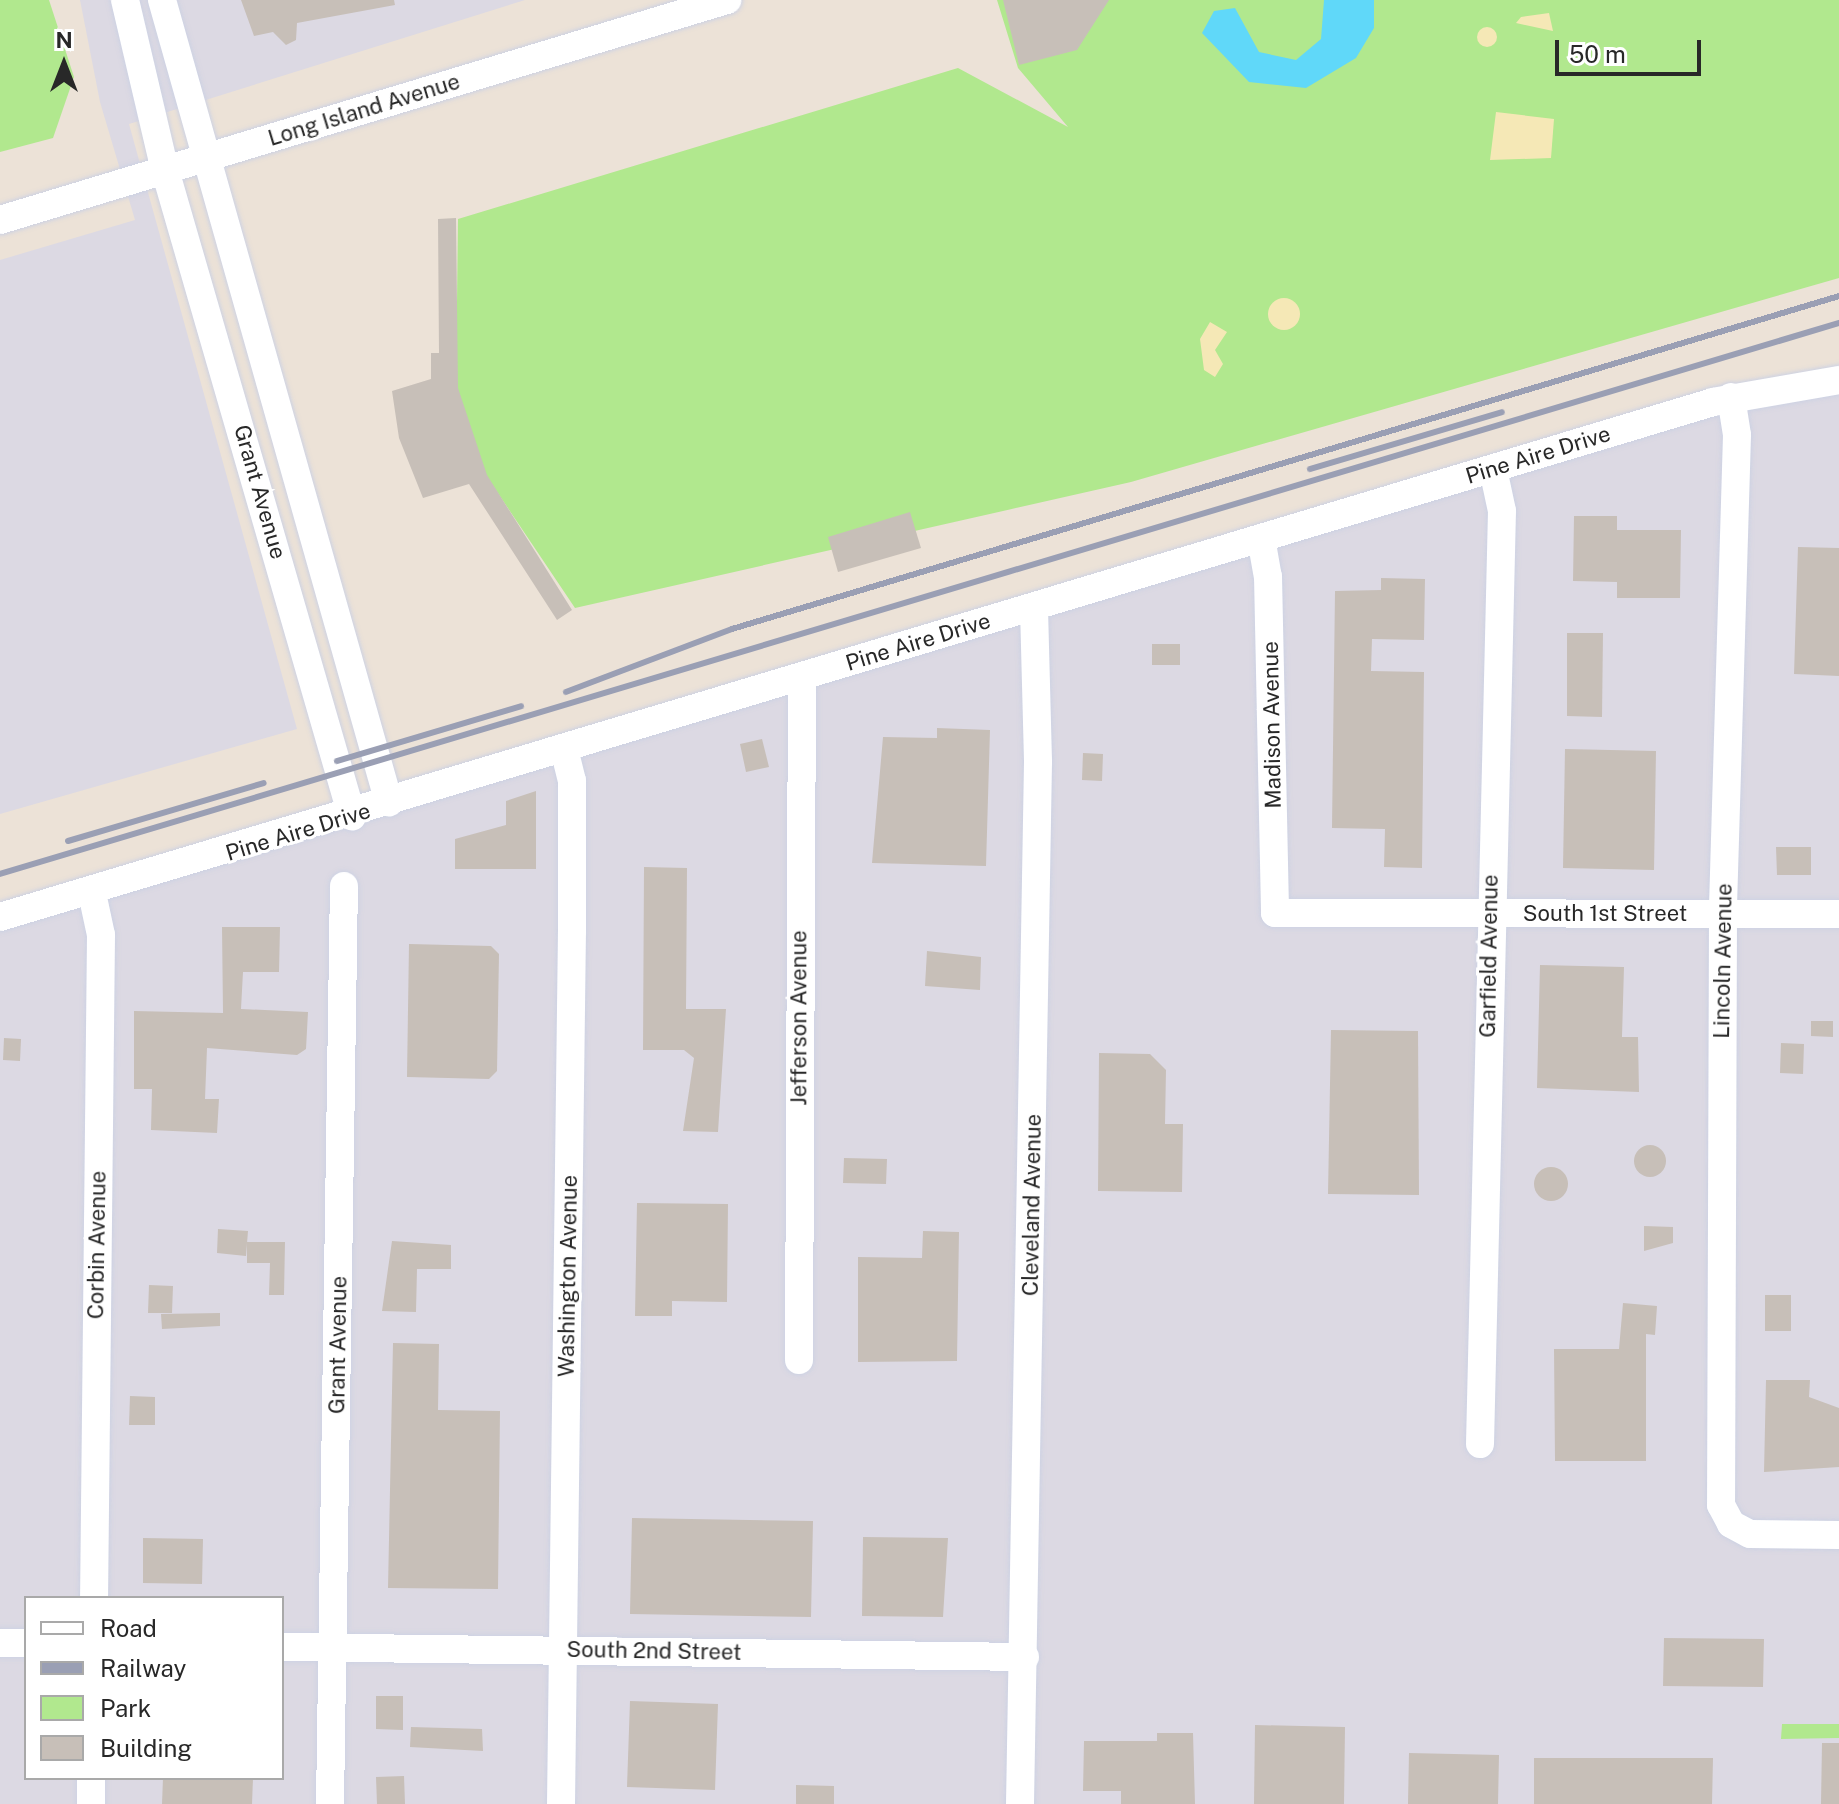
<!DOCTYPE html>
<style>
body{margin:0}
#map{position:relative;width:1839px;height:1804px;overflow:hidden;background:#ece2d7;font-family:"Public Sans",sans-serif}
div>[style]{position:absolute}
.industrial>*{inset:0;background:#dcd9e3}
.green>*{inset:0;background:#b1e88e}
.sand>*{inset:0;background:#f5e8b6}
.round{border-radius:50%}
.water>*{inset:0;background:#60d8f9}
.building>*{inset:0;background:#c7bfb8}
.roads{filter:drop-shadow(0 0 2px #cdd2e3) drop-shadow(0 0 2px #cdd2e3)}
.minor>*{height:28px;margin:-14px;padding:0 14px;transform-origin:14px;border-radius:14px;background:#fff}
.rail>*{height:6px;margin:-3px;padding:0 3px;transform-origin:3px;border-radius:3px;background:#9a9fb4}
span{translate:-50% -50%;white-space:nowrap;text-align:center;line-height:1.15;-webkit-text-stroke:6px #fff;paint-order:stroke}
.street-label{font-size:22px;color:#282828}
.legend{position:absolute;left:24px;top:1596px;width:260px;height:184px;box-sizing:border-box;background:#fff;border:2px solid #a9a9a9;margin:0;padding:10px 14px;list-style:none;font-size:24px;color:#282828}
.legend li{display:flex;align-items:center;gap:16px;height:40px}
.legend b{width:40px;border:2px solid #a9a9a9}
.north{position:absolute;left:24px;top:24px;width:80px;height:80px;-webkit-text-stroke:6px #fff;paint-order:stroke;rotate:0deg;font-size:22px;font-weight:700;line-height:32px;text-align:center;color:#282828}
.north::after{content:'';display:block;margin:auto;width:28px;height:36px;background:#282828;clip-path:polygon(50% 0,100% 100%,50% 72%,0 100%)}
.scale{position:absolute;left:1555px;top:40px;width:146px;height:36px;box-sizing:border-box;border:4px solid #282828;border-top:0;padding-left:10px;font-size:24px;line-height:28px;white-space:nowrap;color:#282828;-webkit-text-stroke:6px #fff;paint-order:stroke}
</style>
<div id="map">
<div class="industrial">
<div style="clip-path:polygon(80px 0,525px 0,129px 124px,297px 729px,0 814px,0 260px,135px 220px,100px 102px)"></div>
<div style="clip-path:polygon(evenodd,1839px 366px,1839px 1804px,0 1804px,0 917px,1839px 366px,26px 1598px,282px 1598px,282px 1778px,26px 1778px,26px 1598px)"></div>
</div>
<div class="green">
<div style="clip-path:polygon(0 0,49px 0,74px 77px,53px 138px,0 152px)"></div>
<div style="clip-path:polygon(997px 0,1839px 0,1839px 278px,1131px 482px,575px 608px,479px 465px,456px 385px,458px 219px,958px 68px,1068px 127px,1018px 68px)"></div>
<div style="clip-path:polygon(1782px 1724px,1839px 1724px,1839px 1738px,1781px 1739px)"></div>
</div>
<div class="sand">
<div style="clip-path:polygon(1549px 13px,1553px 31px,1516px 23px,1521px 17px)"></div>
<div class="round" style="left:1477px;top:27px;width:20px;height:20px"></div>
<div style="clip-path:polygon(1496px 112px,1554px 119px,1551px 158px,1490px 160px)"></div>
<div class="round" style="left:1268px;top:298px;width:32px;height:32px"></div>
<div style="clip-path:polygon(1210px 322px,1227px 332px,1215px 350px,1223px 364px,1215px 377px,1204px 370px,1200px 339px)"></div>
</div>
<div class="water">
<div style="clip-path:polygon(1324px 0,1374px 0,1374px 28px,1356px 58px,1306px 88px,1249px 82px,1202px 33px,1214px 11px,1235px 8px,1259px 52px,1296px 60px,1321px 39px)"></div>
</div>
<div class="building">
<div style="clip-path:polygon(241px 0,394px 0,395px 5px,297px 23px,296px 40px,286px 45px,273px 32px,254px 36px)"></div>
<div style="clip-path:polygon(1003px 0,1109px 0,1077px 50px,1019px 65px)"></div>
<div style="clip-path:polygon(456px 218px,458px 388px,487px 475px,572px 610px,557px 620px,469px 484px,423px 498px,399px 438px,392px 391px,431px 379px,431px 353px,439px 353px,438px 219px)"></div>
<div style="clip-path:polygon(910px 512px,921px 548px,838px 572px,828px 537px)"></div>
<div style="clip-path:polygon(1574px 516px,1617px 516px,1617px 530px,1681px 530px,1680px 598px,1617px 598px,1617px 582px,1573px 581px)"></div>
<div style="clip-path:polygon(1798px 547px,1839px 548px,1839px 676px,1794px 674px)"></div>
<div style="clip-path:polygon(1381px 578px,1425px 579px,1424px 640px,1372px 639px,1371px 671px,1424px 672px,1422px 868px,1384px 867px,1385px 829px,1332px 828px,1335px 591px,1381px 590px)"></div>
<div style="clip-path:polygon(1567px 633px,1603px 633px,1602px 717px,1567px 716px)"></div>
<div style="clip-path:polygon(1152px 644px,1180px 644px,1180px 665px,1152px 665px)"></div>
<div style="clip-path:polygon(937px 728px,990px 730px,986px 866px,872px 863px,883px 737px,937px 738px)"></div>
<div style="clip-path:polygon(762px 739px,769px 767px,746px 772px,740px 744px)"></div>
<div style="clip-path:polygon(1565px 749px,1656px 751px,1654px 870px,1563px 868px)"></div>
<div style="clip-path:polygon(1083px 753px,1103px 754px,1102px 781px,1082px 780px)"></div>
<div style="clip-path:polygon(536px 791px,536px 869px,455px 869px,455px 839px,506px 825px,506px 801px)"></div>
<div style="clip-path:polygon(1776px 847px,1811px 847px,1811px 875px,1777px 875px)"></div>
<div style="clip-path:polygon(644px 867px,687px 868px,686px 1009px,726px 1009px,718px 1132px,683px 1131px,694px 1058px,684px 1050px,643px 1050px)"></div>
<div style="clip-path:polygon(222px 927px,280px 927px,279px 972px,243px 972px,241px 1009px,308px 1012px,306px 1049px,297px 1055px,207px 1048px,205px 1099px,219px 1099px,217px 1133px,151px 1130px,152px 1089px,134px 1089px,134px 1011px,223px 1013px)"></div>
<div style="clip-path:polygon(409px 944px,491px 946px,499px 954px,497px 1071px,489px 1079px,407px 1077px)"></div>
<div style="clip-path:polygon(927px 951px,981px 957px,980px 990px,925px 986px)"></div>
<div style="clip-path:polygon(1540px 965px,1624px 967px,1622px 1037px,1638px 1037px,1639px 1092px,1537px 1088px)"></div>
<div style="clip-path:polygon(1811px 1021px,1833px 1021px,1833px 1037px,1811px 1036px)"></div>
<div style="clip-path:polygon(1331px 1030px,1418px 1031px,1419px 1195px,1328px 1194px)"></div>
<div style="clip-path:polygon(4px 1038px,21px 1039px,20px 1061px,3px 1060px)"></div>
<div style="clip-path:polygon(1781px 1043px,1804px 1044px,1803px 1074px,1780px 1073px)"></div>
<div style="clip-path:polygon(1099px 1053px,1150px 1054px,1166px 1070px,1165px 1124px,1183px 1124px,1182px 1192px,1098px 1191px)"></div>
<div class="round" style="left:1634px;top:1145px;width:32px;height:32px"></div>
<div style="clip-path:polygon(844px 1158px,887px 1159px,886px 1184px,843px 1183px)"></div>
<div class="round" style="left:1534px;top:1167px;width:34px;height:34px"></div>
<div style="clip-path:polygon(637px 1203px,728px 1204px,727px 1302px,672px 1301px,672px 1316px,635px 1316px)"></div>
<div style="clip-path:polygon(1644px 1226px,1673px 1227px,1673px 1243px,1644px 1251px)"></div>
<div style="clip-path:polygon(218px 1229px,248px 1231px,246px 1256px,217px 1253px)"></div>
<div style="clip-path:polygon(923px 1231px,959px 1232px,957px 1361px,858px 1362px,858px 1257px,922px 1258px)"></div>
<div style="clip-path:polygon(392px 1241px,451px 1245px,451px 1269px,417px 1269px,416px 1312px,382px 1311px)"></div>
<div style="clip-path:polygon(247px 1242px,285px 1242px,284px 1295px,269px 1295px,270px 1263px,247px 1263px)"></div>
<div style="clip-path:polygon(149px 1285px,173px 1286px,172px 1313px,148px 1313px)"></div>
<div style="clip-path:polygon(1765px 1295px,1791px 1295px,1791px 1331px,1765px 1331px)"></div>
<div style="clip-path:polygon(1623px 1303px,1657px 1306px,1655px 1335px,1646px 1334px,1646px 1461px,1555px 1461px,1554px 1349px,1619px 1349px)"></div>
<div style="clip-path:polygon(220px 1313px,220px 1326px,162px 1329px,161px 1314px)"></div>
<div style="clip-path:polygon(393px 1343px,439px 1344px,438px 1410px,500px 1411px,498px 1589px,388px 1588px)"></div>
<div style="clip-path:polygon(1766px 1380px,1810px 1380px,1809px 1397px,1839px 1408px,1839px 1467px,1764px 1472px)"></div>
<div style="clip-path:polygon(130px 1396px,155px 1397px,155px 1425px,129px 1425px)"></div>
<div style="clip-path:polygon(632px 1518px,813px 1521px,811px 1617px,630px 1614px)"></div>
<div style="clip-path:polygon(863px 1537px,948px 1538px,943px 1617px,862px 1616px)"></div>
<div style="clip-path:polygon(143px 1538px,203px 1539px,202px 1584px,143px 1583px)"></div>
<div style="clip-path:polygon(1664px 1638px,1764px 1639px,1763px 1687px,1663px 1686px)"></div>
<div style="clip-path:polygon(376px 1696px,403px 1696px,403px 1730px,376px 1729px)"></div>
<div style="clip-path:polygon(630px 1701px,718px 1704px,715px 1790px,627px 1787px)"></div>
<div style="clip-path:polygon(1255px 1725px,1345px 1727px,1344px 1804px,1254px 1804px)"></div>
<div style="clip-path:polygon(411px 1727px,482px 1729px,483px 1751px,410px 1747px)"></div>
<div style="clip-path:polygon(1157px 1733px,1193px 1733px,1195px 1804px,1121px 1804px,1121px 1791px,1083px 1791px,1084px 1741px,1157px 1741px)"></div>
<div style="clip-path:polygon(1822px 1743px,1839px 1743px,1839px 1804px,1821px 1804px)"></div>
<div style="clip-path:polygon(1409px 1753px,1499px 1755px,1498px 1804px,1408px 1804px)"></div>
<div style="clip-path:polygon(1534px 1758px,1713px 1758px,1712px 1804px,1534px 1804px)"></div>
<div style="clip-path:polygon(404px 1776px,405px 1804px,377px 1804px,376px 1777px)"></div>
<div style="clip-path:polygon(163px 1778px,253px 1778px,252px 1804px,162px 1804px)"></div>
<div style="clip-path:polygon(796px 1785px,834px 1786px,834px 1804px,796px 1804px)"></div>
</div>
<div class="roads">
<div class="minor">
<div style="left:125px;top:0;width:175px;rotate:76.8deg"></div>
<div style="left:165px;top:170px;width:673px;rotate:73.86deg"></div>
<div style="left:162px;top:0;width:834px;rotate:74.21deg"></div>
<div style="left:0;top:220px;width:760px;rotate:-16.84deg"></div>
<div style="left:1731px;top:397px;width:38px;rotate:81deg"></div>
<div style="left:1737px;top:435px;width:479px;rotate:91.7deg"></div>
<div style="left:1723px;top:914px;width:591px;rotate:90.19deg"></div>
<div style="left:1721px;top:1505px;width:21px;rotate:62deg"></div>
<div style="left:1731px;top:1524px;width:21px;rotate:28deg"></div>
<div style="left:1750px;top:1534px;width:89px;rotate:0.6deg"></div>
<div style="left:1261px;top:538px;width:39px;rotate:80deg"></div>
<div style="left:1268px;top:576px;width:337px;rotate:88.8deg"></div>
<div style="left:1275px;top:913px;width:564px;rotate:0.1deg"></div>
<div style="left:92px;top:893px;width:43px;rotate:77.9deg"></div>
<div style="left:101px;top:935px;width:663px;rotate:90.6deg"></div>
<div style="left:0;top:917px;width:1789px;rotate:-16.73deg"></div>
<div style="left:1713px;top:402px;width:128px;rotate:-9.9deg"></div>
<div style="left:799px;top:1360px;width:683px;rotate:-89.75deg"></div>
<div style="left:1480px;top:1444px;width:933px;rotate:-88.65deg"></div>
<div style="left:1502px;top:511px;width:43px;rotate:-102.1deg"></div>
<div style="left:0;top:1643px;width:26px"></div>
<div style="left:282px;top:1647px;width:743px;rotate:0.77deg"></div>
<div style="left:91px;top:1804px;width:26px;rotate:-90deg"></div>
<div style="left:330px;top:1804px;width:918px;rotate:-89.13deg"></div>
<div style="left:561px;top:1804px;width:873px;rotate:-89.28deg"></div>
<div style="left:572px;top:931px;width:150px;rotate:-90deg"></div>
<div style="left:572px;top:781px;width:33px;rotate:-104deg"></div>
<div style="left:1020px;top:1804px;width:1043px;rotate:-89.01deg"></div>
<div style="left:1038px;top:761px;width:154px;rotate:-91.5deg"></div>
</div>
</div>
<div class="rail">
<div style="left:1310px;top:469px;width:200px;rotate:-16.5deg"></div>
<div style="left:566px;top:692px;width:178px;rotate:-20.8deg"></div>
<div style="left:732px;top:629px;width:1156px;rotate:-16.74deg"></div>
<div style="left:337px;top:761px;width:192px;rotate:-16.6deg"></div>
<div style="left:68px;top:841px;width:204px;rotate:-16.5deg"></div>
<div style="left:0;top:874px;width:1920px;rotate:-16.68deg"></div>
</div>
<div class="street-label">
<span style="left:364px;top:110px;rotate:-17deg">Long Island Avenue</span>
<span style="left:1538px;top:455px;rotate:-17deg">Pine Aire Drive</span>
<span style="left:260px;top:492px;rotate:74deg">Grant Avenue</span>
<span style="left:918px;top:642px;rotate:-17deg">Pine Aire Drive</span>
<span style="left:1272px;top:725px;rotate:-91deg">Madison Avenue</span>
<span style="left:298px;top:832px;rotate:-17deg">Pine Aire Drive</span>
<span style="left:1605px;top:914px">South 1st Street</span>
<span style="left:1489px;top:956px;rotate:-89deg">Garfield Avenue</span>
<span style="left:1723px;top:961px;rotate:-89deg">Lincoln Avenue</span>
<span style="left:799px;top:1018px;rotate:-90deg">Jefferson Avenue</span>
<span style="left:1032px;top:1205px;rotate:-89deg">Cleveland Avenue</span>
<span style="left:97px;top:1245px;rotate:-89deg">Corbin Avenue</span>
<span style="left:568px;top:1276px;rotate:-89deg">Washington Avenue</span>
<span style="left:338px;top:1345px;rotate:-89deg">Grant Avenue</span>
<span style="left:654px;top:1651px;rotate:1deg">South 2nd Street</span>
</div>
<ul class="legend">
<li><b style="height:10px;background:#fff"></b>Road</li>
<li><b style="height:10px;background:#9a9fb4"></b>Railway</li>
<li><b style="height:22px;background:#b1e88e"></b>Park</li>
<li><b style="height:22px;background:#c7bfb8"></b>Building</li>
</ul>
<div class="north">N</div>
<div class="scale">50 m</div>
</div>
